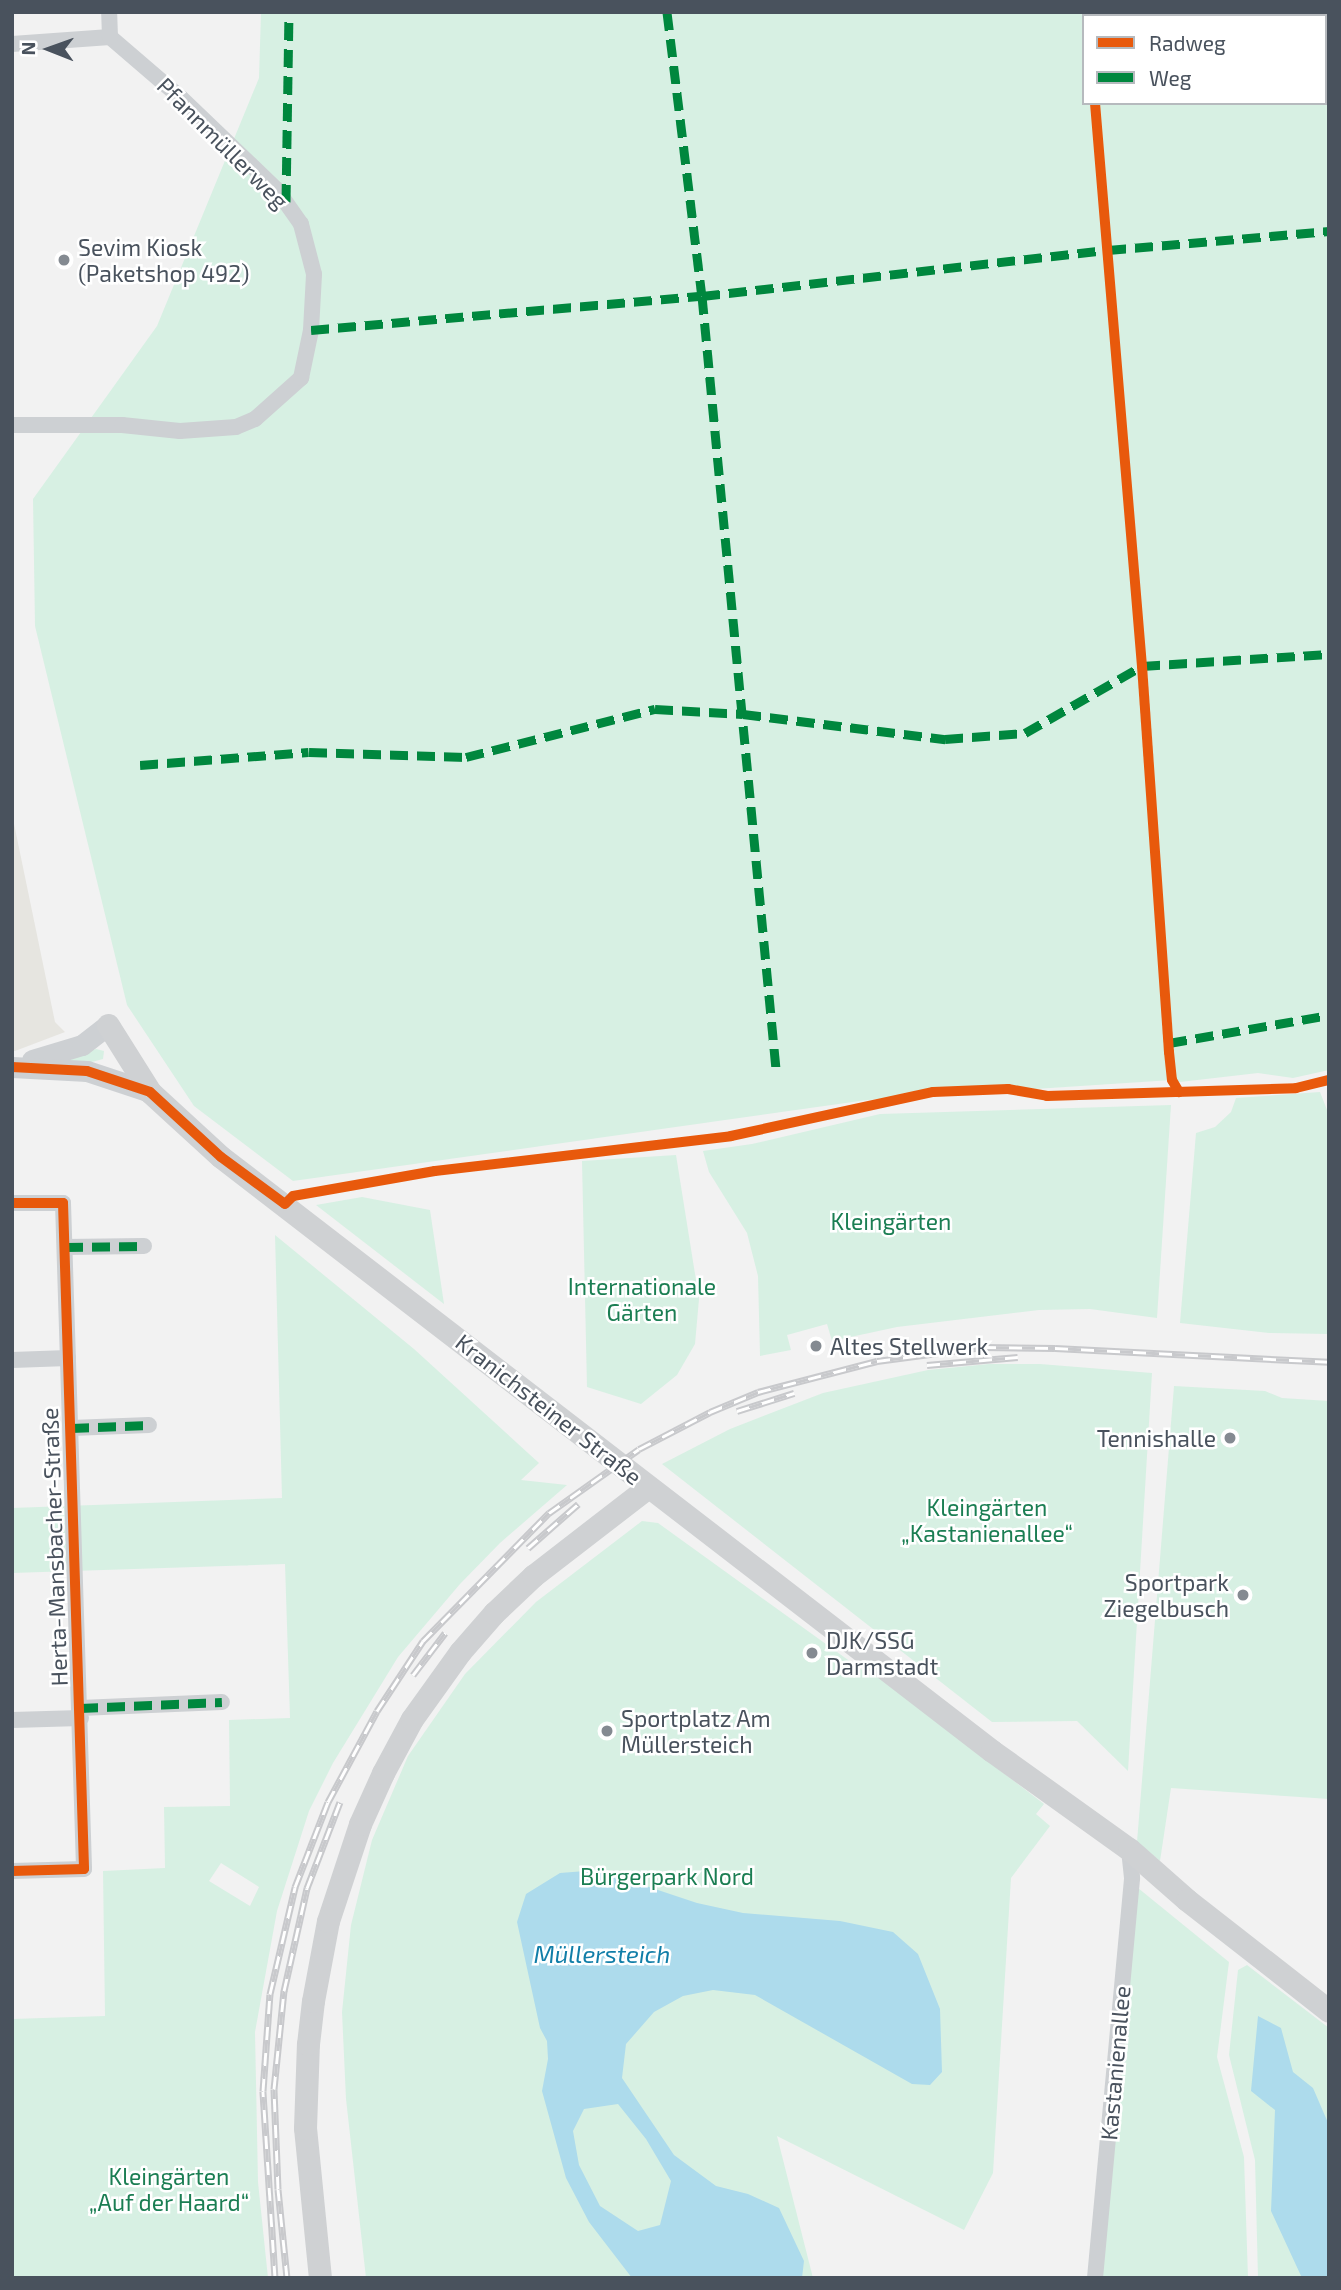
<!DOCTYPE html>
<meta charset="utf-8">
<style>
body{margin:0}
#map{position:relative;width:1341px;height:2290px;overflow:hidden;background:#f2f2f2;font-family:"Exo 2",sans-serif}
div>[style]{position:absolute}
.commercial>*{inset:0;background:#e6e5e0}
.green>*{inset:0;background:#d7f0e3}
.water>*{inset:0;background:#addbec}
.minor>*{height:16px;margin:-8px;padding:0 8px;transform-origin:8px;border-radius:8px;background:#cdd0d3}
.tertiary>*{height:21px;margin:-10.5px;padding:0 10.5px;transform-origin:10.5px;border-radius:10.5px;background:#cdd0d3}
.secondary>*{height:23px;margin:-11.5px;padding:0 11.5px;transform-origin:11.5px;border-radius:11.5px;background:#cfd1d3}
.rail>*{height:7px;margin-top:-3.5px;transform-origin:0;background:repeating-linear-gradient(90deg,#fff 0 13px,#c8c9cc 0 26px);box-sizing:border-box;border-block:2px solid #c8c9cc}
.quiet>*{height:9px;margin-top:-4.5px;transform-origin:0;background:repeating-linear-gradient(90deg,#00873e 0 18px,transparent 0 27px)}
.cycleway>*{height:10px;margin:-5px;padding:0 5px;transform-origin:5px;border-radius:5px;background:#e8590c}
.dots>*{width:19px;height:19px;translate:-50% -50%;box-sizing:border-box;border:4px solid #fff;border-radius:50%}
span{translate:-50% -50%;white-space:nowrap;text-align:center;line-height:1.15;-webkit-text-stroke:5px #fff;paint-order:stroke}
.street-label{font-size:23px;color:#49525d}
.poi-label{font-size:23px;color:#49525d}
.left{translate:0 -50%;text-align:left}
.right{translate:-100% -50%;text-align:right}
.park-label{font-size:23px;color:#1b7e53}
.water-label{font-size:24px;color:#117ea8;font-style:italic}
.frame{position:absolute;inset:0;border:14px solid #49525d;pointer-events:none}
.legend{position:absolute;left:1082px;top:14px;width:245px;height:91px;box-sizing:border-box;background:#fff;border:2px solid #b6babe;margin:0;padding:9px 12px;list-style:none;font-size:21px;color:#49525d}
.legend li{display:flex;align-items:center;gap:14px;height:35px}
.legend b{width:35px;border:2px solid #b6babe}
.north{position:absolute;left:14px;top:14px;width:70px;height:70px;-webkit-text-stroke:5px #fff;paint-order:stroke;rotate:271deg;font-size:19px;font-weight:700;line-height:28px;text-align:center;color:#49525d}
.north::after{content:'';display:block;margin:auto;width:24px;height:32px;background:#49525d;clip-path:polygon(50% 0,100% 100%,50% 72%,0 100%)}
</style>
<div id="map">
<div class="commercial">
<div style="clip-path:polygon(12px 814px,55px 1022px,65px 1032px,15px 1051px,12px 1051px)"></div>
</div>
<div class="green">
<div style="clip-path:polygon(evenodd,261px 12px,1329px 12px,1329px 1070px,1293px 1078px,1258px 1073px,1180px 1082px,1172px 1080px,867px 1100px,293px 1181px,194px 1106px,127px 1005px,35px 626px,33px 499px,157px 326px,259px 78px,261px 12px,1084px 16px,1325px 16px,1325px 103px,1084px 103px,1084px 16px)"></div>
<div style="clip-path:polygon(96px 1049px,104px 1051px,103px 1059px,88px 1063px,64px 1061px)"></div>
<div style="clip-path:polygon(1320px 1092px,1329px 1115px,1329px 1334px,1269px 1333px,1180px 1323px,1196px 1133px,1215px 1127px,1231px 1112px,1236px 1098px)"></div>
<div style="clip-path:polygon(1171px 1105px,1157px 1318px,1090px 1309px,1039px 1310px,897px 1327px,832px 1341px,827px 1324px,787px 1335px,791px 1350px,760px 1356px,758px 1276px,747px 1233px,709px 1172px,703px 1151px,752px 1144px,880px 1114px)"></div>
<div style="clip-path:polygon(676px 1155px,699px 1299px,695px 1344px,677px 1375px,641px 1404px,587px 1387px,582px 1161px)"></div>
<div style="clip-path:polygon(362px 1197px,430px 1210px,444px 1304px,316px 1205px)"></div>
<div style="clip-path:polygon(evenodd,275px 1235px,414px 1349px,539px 1463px,521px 1480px,567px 1485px,500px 1543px,460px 1584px,398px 1657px,333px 1763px,309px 1811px,277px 1911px,255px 2032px,258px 2182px,268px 2278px,12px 2278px,12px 2019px,105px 2016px,103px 1871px,165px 1868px,164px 1807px,230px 1806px,229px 1720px,290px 1718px,285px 1564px,12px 1573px,12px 1508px,282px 1498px,275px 1235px,221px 1863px,259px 1887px,250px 1906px,209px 1881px,221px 1863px)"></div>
<div style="clip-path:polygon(989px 1364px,1040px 1364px,1152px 1373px,1128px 1771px,1077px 1721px,992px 1722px,662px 1464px,730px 1429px,823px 1393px,928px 1370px)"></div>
<div style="clip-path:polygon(1174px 1386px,1265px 1391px,1282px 1398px,1329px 1401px,1329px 1799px,1171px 1788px,1160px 1861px,1137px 1842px)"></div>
<div style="clip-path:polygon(642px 1521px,658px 1523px,862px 1670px,878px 1677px,1044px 1804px,1036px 1814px,1050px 1826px,1011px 1878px,993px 2173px,964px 2230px,777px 2136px,813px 2278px,366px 2278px,346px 2099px,342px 2012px,351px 1925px,372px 1840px,408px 1756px,465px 1674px,536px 1602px)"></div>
<div style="clip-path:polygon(1138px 1888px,1229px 1962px,1217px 2057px,1244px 2157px,1248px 2278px,1101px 2278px)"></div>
<div style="clip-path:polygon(1247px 1965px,1329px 2028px,1329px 2278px,1258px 2278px,1255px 2160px,1229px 2055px,1238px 1970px)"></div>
</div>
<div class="water">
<div style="clip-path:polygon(evenodd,598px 1870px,697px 1903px,743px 1913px,840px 1921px,893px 1932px,918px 1954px,940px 2009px,942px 2072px,930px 2085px,912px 2084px,755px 1995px,713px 1990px,683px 1996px,654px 2012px,626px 2044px,622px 2078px,674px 2155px,716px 2186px,748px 2194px,779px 2208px,804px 2261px,802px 2278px,632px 2278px,589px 2222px,566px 2178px,542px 2091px,548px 2059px,547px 2041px,540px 2028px,517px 1922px,526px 1894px,560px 1873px,598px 1870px,618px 2104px,646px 2139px,671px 2181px,660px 2225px,638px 2231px,600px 2206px,579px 2165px,573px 2131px,584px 2109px,618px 2104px)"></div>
<div style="clip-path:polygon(1258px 2016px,1281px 2028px,1293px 2072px,1313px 2088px,1329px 2125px,1329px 2278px,1302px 2278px,1271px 2211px,1275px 2110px,1251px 2091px)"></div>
</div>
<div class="minor">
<div style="left:12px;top:44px;width:98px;rotate:-4.1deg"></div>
<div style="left:12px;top:425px;width:110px"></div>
<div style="left:122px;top:425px;width:58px;rotate:5.9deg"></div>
<div style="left:180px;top:431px;width:56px;rotate:-4.1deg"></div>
<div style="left:236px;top:427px;width:21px;rotate:-23deg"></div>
<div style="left:255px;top:419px;width:62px;rotate:-41.7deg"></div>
<div style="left:301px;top:378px;width:49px;rotate:-78.2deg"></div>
<div style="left:311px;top:330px;width:56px;rotate:-86.9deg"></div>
<div style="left:314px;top:274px;width:52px;rotate:-104.6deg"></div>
<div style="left:301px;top:224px;width:42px;rotate:-125.2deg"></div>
<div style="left:277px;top:190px;width:133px;rotate:-136.2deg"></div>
<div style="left:181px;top:98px;width:94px;rotate:-139.3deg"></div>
<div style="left:110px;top:37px;width:25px;rotate:-92deg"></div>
<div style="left:12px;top:1203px;width:51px"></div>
<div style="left:63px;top:1203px;width:666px;rotate:88.19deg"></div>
<div style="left:84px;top:1869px;width:72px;rotate:178.4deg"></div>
<div style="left:65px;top:1247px;width:79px;rotate:-0.7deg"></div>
<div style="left:12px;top:1360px;width:56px;rotate:-2deg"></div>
<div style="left:71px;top:1428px;width:78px;rotate:-2.2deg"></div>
<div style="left:80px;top:1708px;width:142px;rotate:-2.4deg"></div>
<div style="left:12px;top:1720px;width:69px;rotate:-1.7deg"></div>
<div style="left:1095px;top:2278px;width:402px;rotate:-84.7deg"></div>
<div style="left:1132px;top:1878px;width:29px;rotate:-96deg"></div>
</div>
<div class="tertiary">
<div style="left:32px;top:1060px;width:52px;rotate:-16.7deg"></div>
<div style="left:82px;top:1045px;width:33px;rotate:-38deg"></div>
<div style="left:12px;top:1067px;width:75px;rotate:3.1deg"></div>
<div style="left:87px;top:1071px;width:66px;rotate:18.4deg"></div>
</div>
<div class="secondary">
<div style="left:108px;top:1025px;width:79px;rotate:57.9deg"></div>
<div style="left:150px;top:1092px;width:96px;rotate:42.5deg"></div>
<div style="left:221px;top:1157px;width:973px;rotate:37.61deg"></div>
<div style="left:992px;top:1751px;width:168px;rotate:35.6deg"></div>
<div style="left:1129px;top:1849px;width:77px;rotate:41.3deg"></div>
<div style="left:1187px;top:1900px;width:180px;rotate:38deg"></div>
<div style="left:320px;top:2278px;width:151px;rotate:-95.7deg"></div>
<div style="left:305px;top:2128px;width:84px;rotate:-88deg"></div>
<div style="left:308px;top:2044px;width:43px;rotate:-83.4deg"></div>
<div style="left:313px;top:2001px;width:81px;rotate:-79.4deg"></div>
<div style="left:328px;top:1921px;width:102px;rotate:-71.7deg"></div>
<div style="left:360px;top:1824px;width:56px;rotate:-65.7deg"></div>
<div style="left:383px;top:1773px;width:61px;rotate:-61.8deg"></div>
<div style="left:412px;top:1719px;width:82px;rotate:-54.4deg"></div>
<div style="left:460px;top:1652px;width:52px;rotate:-48.9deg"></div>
<div style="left:494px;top:1613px;width:54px;rotate:-43.5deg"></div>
<div style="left:533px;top:1576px;width:145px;rotate:-37.7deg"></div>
</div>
<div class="rail">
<div style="left:927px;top:1365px;width:91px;rotate:-5deg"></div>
<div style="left:737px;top:1411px;width:60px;rotate:-17.5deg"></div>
<div style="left:528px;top:1548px;width:67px;rotate:-41.3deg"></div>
<div style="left:413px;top:1675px;width:53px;rotate:-52.7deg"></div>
<div style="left:275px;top:2278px;width:187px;rotate:-93.7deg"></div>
<div style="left:263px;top:2091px;width:97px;rotate:-85.9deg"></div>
<div style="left:270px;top:1994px;width:110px;rotate:-76.8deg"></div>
<div style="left:295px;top:1887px;width:91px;rotate:-68.8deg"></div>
<div style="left:328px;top:1802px;width:103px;rotate:-61.7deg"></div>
<div style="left:377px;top:1711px;width:84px;rotate:-56.7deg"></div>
<div style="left:423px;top:1641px;width:180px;rotate:-45.5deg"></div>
<div style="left:549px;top:1513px;width:110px;rotate:-35.4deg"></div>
<div style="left:639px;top:1449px;width:80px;rotate:-27.5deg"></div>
<div style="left:710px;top:1412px;width:52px;rotate:-22.6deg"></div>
<div style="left:758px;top:1392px;width:123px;rotate:-14.6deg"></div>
<div style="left:877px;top:1361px;width:107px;rotate:-7.5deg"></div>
<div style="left:983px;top:1347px;width:72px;rotate:0.8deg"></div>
<div style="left:1055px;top:1348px;width:274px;rotate:2.9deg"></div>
<div style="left:287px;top:2278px;width:89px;rotate:-95.8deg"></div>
<div style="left:278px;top:2189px;width:100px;rotate:-92.3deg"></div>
<div style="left:274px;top:2089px;width:99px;rotate:-84.2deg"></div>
<div style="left:284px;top:1991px;width:106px;rotate:-77.4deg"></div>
<div style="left:307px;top:1888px;width:92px;rotate:-69deg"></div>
</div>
<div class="quiet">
<div style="left:667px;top:12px;width:286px;rotate:83deg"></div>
<div style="left:702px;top:296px;width:777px;rotate:84.53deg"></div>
<div style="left:1087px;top:12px;width:4px;rotate:90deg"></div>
<div style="left:286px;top:202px;width:190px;rotate:-89.1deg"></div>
<div style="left:311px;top:330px;width:392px;rotate:-5deg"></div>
<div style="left:702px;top:296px;width:409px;rotate:-6.5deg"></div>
<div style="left:1108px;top:250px;width:222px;rotate:-4.9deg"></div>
<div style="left:140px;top:765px;width:169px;rotate:-4.4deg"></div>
<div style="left:309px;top:752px;width:157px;rotate:1.8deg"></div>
<div style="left:466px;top:757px;width:195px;rotate:-14.3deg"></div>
<div style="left:655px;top:709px;width:88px;rotate:3.3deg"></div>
<div style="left:743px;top:714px;width:204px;rotate:7.1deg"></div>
<div style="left:945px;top:739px;width:80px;rotate:-4.3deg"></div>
<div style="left:1025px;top:733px;width:135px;rotate:-29.8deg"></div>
<div style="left:1142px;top:666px;width:187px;rotate:-3.7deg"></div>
<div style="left:1169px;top:1043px;width:162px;rotate:-9.9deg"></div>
<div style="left:65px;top:1247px;width:79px;rotate:-0.7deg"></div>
<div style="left:71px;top:1428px;width:78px;rotate:-2.2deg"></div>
<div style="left:80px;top:1708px;width:142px;rotate:-2.4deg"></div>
</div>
<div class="cycleway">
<div style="left:1095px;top:103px;width:565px;rotate:85.23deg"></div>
<div style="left:1142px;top:666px;width:387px;rotate:86deg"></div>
<div style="left:1169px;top:1052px;width:28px;rotate:84deg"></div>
<div style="left:1172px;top:1080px;width:14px;rotate:60deg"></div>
<div style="left:12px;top:1067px;width:75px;rotate:3.1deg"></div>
<div style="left:87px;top:1071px;width:66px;rotate:18.4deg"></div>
<div style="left:150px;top:1092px;width:96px;rotate:42.5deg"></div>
<div style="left:221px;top:1157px;width:79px;rotate:36.3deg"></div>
<div style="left:285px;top:1204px;width:11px;rotate:-45deg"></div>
<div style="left:293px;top:1196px;width:144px;rotate:-10deg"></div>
<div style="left:435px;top:1171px;width:298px;rotate:-6.7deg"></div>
<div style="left:731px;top:1136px;width:207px;rotate:-12.3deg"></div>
<div style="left:933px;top:1092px;width:75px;rotate:-2.3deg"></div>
<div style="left:1008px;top:1089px;width:40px;rotate:10deg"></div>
<div style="left:1047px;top:1096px;width:249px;rotate:-1.8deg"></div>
<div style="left:1296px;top:1088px;width:34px;rotate:-14deg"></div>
<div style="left:12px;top:1203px;width:51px"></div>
<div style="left:63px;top:1203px;width:666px;rotate:88.19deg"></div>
<div style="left:84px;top:1869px;width:72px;rotate:178.4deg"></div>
</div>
<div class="dots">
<div style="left:64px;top:260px;background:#848a91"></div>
<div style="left:816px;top:1346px;background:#848a91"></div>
<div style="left:1230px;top:1438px;background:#848a91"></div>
<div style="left:1243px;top:1595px;background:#848a91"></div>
<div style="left:812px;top:1653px;background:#848a91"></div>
<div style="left:607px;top:1731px;background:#848a91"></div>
</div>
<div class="street-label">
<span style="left:223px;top:143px;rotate:45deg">Pfannmüllerweg</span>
<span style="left:549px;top:1409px;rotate:38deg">Kranichsteiner Straße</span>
<span style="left:54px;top:1547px;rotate:-92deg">Herta-Mansbacher-Straße</span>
<span style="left:1115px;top:2063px;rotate:-85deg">Kastanienallee</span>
</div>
<div class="poi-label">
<span class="left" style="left:78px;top:260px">Sevim Kiosk<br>(Paketshop 492)</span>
<span class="left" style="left:830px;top:1346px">Altes Stellwerk</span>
<span class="right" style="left:1216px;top:1438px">Tennishalle</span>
<span class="right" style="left:1229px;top:1595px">Sportpark<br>Ziegelbusch</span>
<span class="left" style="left:826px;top:1653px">DJK/SSG<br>Darmstadt</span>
<span class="left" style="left:621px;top:1731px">Sportplatz Am<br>Müllersteich</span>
</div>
<div class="park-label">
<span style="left:891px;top:1221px">Kleingärten</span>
<span style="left:642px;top:1299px">Internationale<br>Gärten</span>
<span style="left:987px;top:1520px">Kleingärten<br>„Kastanienallee“</span>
<span style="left:667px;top:1876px">Bürgerpark Nord</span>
<span style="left:169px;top:2189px">Kleingärten<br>„Auf der Haard“</span>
</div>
<div class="water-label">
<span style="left:602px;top:1954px">Müllersteich</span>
</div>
<div class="frame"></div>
<ul class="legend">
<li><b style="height:9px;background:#e8590c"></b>Radweg</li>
<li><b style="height:9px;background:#00873e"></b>Weg</li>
</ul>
<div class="north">N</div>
</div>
